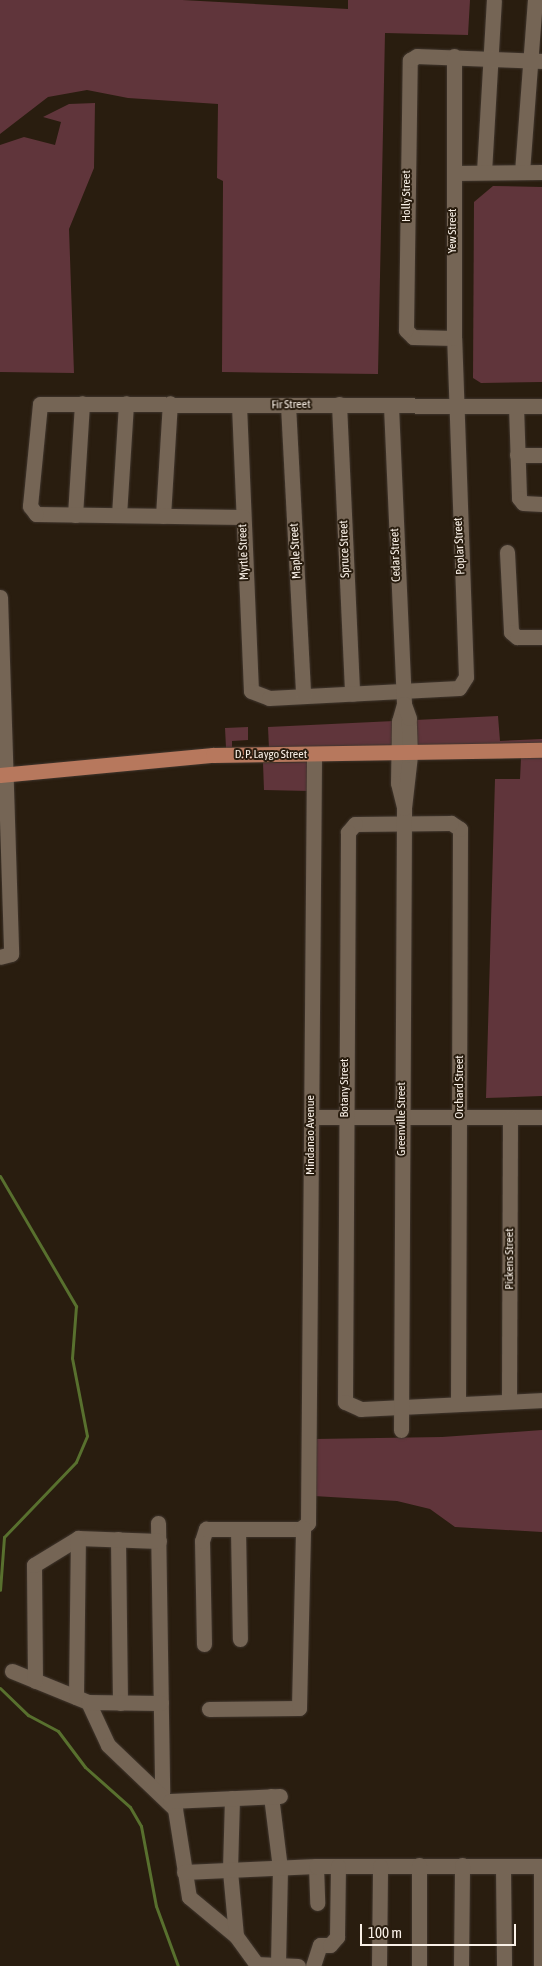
<!DOCTYPE html>
<style>
body{margin:0}
#map{position:relative;width:542px;height:1966px;overflow:hidden;background:#291d0f;font-family:"Asap Condensed",sans-serif}
div>[style]{position:absolute}
.green>*{inset:0;background:#60353b}
.stream>*{height:3px;margin:-1.5px;padding:0 1.5px;transform-origin:1.5px;border-radius:1.5px;background:#58702e}
.roads{filter:drop-shadow(0 0 1px #40362e) drop-shadow(0 0 1px #40362e)}
.minor>*{height:15px;margin:-7.5px;padding:0 7.5px;transform-origin:7.5px;border-radius:7.5px;background:#756555}
.major>*{height:15px;margin:-7.5px;padding:0 7.5px;transform-origin:7.5px;border-radius:7.5px;background:#b7785d}
span{translate:-50% -50%;white-space:nowrap;text-align:center;line-height:1.15;-webkit-text-stroke:4px #291d0f;paint-order:stroke}
.street-label{font-size:12px;color:#f9f0e7}
.scale{position:absolute;left:360px;top:1924px;width:156px;height:22px;box-sizing:border-box;border:2px solid #f9f0e7;border-top:0;padding-left:6px;font-size:15px;line-height:18px;white-space:nowrap;color:#f9f0e7;-webkit-text-stroke:4px #291d0f;paint-order:stroke}
</style>
<div id="map">
<div class="green">
<div style="clip-path:polygon(0 0,182px 0,348px 9px,348px 0,470px 0,468px 35px,385px 33px,378px 374px,222px 372px,223px 181px,217px 178px,218px 104px,128px 98px,87px 90px,48px 97px,0 134px)"></div>
<div style="clip-path:polygon(95px 103px,94px 168px,69px 229px,74px 373px,0 372px,0 145px,24px 137px,55px 145px,61px 122px,43px 117px,69px 104px)"></div>
<div style="clip-path:polygon(493px 186px,542px 187px,542px 382px,481px 383px,473px 378px,474px 202px)"></div>
<div style="clip-path:polygon(498px 716px,500px 741px,542px 739px,542px 744px,417px 746px,415px 720px)"></div>
<div style="clip-path:polygon(394px 721px,391px 746px,269px 749px,268px 727px)"></div>
<div style="clip-path:polygon(248px 727px,248px 740px,232px 741px,232px 747px,226px 748px,225px 728px)"></div>
<div style="clip-path:polygon(542px 756px,542px 1096px,486px 1098px,495px 779px,520px 779px,521px 758px)"></div>
<div style="clip-path:polygon(309px 762px,310px 791px,264px 790px,263px 763px)"></div>
<div style="clip-path:polygon(542px 1430px,542px 1532px,455px 1527px,430px 1509px,397px 1501px,314px 1496px,314px 1439px,442px 1437px)"></div>
</div>
<div class="stream">
<div style="left:0;top:1176px;width:151px;rotate:59.7deg"></div>
<div style="left:76px;top:1306px;width:52px;rotate:94.4deg"></div>
<div style="left:72px;top:1358px;width:79px;rotate:79.1deg"></div>
<div style="left:87px;top:1436px;width:28px;rotate:113deg"></div>
<div style="left:76px;top:1462px;width:104px;rotate:133.8deg"></div>
<div style="left:4px;top:1537px;width:53px;rotate:94.3deg"></div>
<div style="left:0;top:1688px;width:39px;rotate:44deg"></div>
<div style="left:28px;top:1715px;width:34px;rotate:28deg"></div>
<div style="left:58px;top:1731px;width:45px;rotate:53.1deg"></div>
<div style="left:85px;top:1767px;width:60px;rotate:41.6deg"></div>
<div style="left:130px;top:1807px;width:22px;rotate:60deg"></div>
<div style="left:141px;top:1826px;width:81px;rotate:79.4deg"></div>
<div style="left:156px;top:1906px;width:64px;rotate:69.9deg"></div>
</div>
<div class="roads">
<div class="minor">
<div style="left:484px;top:172px;width:172px;rotate:-86.7deg"></div>
<div style="left:522px;top:172px;width:172px;rotate:-85.7deg"></div>
<div style="left:454px;top:173px;width:88px;rotate:-0.7deg"></div>
<div style="left:454px;top:338px;width:41px;rotate:-178.6deg"></div>
<div style="left:413px;top:337px;width:10px;rotate:-135deg"></div>
<div style="left:406px;top:330px;width:270px;rotate:-89.2deg"></div>
<div style="left:410px;top:60px;width:8px;rotate:-30deg"></div>
<div style="left:417px;top:56px;width:125px;rotate:2.3deg"></div>
<div style="left:339px;top:404px;width:290px;rotate:87.4deg"></div>
<div style="left:239px;top:405px;width:286px;rotate:87.6deg"></div>
<div style="left:251px;top:691px;width:19px;rotate:21deg"></div>
<div style="left:269px;top:698px;width:190px;rotate:-3deg"></div>
<div style="left:459px;top:688px;width:13px;rotate:-58deg"></div>
<div style="left:466px;top:677px;width:339px;rotate:-92deg"></div>
<div style="left:454px;top:338px;width:282px;rotate:-90deg"></div>
<div style="left:288px;top:405px;width:291px;rotate:87deg"></div>
<div style="left:391px;top:406px;width:298px;rotate:87.5deg"></div>
<div style="left:404px;top:704px;width:18px;rotate:106deg"></div>
<div style="left:399px;top:721px;width:62px;rotate:90.9deg"></div>
<div style="left:398px;top:783px;width:25px;rotate:76deg"></div>
<div style="left:516px;top:406px;width:92px;rotate:88.1deg"></div>
<div style="left:519px;top:498px;width:6px;rotate:51deg"></div>
<div style="left:523px;top:503px;width:19px;rotate:3deg"></div>
<div style="left:517px;top:455px;width:25px"></div>
<div style="left:75px;top:515px;width:112px;rotate:-86.4deg"></div>
<div style="left:119px;top:515px;width:112px;rotate:-86.4deg"></div>
<div style="left:163px;top:516px;width:113px;rotate:-86.5deg"></div>
<div style="left:243px;top:517px;width:207px;rotate:-179.2deg"></div>
<div style="left:36px;top:514px;width:10px;rotate:-127deg"></div>
<div style="left:30px;top:506px;width:102px;rotate:-84.4deg"></div>
<div style="left:40px;top:404px;width:502px;rotate:0.23deg"></div>
<div style="left:507px;top:552px;width:80px;rotate:87.1deg"></div>
<div style="left:511px;top:632px;width:8px;rotate:40deg"></div>
<div style="left:517px;top:637px;width:25px"></div>
<div style="left:0;top:597px;width:357px;rotate:88.2deg"></div>
<div style="left:11px;top:954px;width:11px;rotate:165deg"></div>
<div style="left:317px;top:1117px;width:225px"></div>
<div style="left:509px;top:1401px;width:283px;rotate:-89.8deg"></div>
<div style="left:458px;top:1403px;width:574px;rotate:-89.8deg"></div>
<div style="left:460px;top:829px;width:11px;rotate:-146deg"></div>
<div style="left:451px;top:823px;width:96px;rotate:179.4deg"></div>
<div style="left:355px;top:824px;width:11px;rotate:131deg"></div>
<div style="left:348px;top:832px;width:570px;rotate:90.3deg"></div>
<div style="left:345px;top:1402px;width:17px;rotate:24deg"></div>
<div style="left:361px;top:1409px;width:181px;rotate:-2.8deg"></div>
<div style="left:401px;top:1430px;width:622px;rotate:-89.72deg"></div>
<div style="left:404px;top:808px;width:53px;rotate:-83.5deg"></div>
<div style="left:410px;top:755px;width:37px;rotate:-92deg"></div>
<div style="left:409px;top:718px;width:15px;rotate:-110deg"></div>
<div style="left:158px;top:1523px;width:269px;rotate:89.1deg"></div>
<div style="left:238px;top:1529px;width:110px;rotate:89deg"></div>
<div style="left:118px;top:1539px;width:164px;rotate:89.3deg"></div>
<div style="left:204px;top:1644px;width:103px;rotate:-91.1deg"></div>
<div style="left:202px;top:1541px;width:13px;rotate:-72deg"></div>
<div style="left:206px;top:1529px;width:94px"></div>
<div style="left:300px;top:1529px;width:10px;rotate:-37deg"></div>
<div style="left:308px;top:1523px;width:769px;rotate:-89.55deg"></div>
<div style="left:12px;top:1671px;width:82px;rotate:22.2deg"></div>
<div style="left:88px;top:1702px;width:47px;rotate:65.1deg"></div>
<div style="left:108px;top:1745px;width:93px;rotate:43.7deg"></div>
<div style="left:175px;top:1809px;width:89px;rotate:81deg"></div>
<div style="left:189px;top:1897px;width:61px;rotate:39.7deg"></div>
<div style="left:236px;top:1936px;width:34px;rotate:54deg"></div>
<div style="left:256px;top:1964px;width:42px;rotate:2.7deg"></div>
<div style="left:35px;top:1681px;width:116px;rotate:-90.5deg"></div>
<div style="left:34px;top:1565px;width:52px;rotate:-31.5deg"></div>
<div style="left:78px;top:1538px;width:81px;rotate:2.1deg"></div>
<div style="left:76px;top:1697px;width:159px;rotate:-89.3deg"></div>
<div style="left:88px;top:1702px;width:73px;rotate:0.8deg"></div>
<div style="left:209px;top:1709px;width:90px;rotate:-0.6deg"></div>
<div style="left:299px;top:1708px;width:180px;rotate:-88.7deg"></div>
<div style="left:271px;top:1796px;width:73px;rotate:82.9deg"></div>
<div style="left:280px;top:1868px;width:94px;rotate:91.2deg"></div>
<div style="left:232px;top:1798px;width:73px;rotate:91.6deg"></div>
<div style="left:230px;top:1871px;width:65px;rotate:84.7deg"></div>
<div style="left:170px;top:1801px;width:110px;rotate:-2.6deg"></div>
<div style="left:316px;top:1866px;width:37px;rotate:88deg"></div>
<div style="left:503px;top:1866px;width:100px;rotate:89.4deg"></div>
<div style="left:541px;top:1866px;width:100px;rotate:90deg"></div>
<div style="left:184px;top:1872px;width:132px;rotate:-2.6deg"></div>
<div style="left:316px;top:1866px;width:226px"></div>
<div style="left:313px;top:1966px;width:22px;rotate:-72deg"></div>
<div style="left:320px;top:1945px;width:10px"></div>
<div style="left:330px;top:1945px;width:11px;rotate:-49deg"></div>
<div style="left:337px;top:1937px;width:71px;rotate:-89.2deg"></div>
<div style="left:379px;top:1966px;width:100px;rotate:-89.4deg"></div>
<div style="left:419px;top:1966px;width:101px;rotate:-90deg"></div>
<div style="left:461px;top:1966px;width:101px;rotate:-89.4deg"></div>
</div>
<div class="major">
<div style="left:0;top:775px;width:214px;rotate:-5.4deg"></div>
<div style="left:213px;top:755px;width:329px;rotate:-0.9deg"></div>
</div>
</div>
<div class="street-label">
<span style="left:407px;top:196px;rotate:-90deg">Holly Street</span>
<span style="left:453px;top:231px;rotate:-90deg">Yew Street</span>
<span style="left:291px;top:405px;rotate:-1deg">Fir Street</span>
<span style="left:460px;top:546px;rotate:-93deg">Poplar Street</span>
<span style="left:345px;top:549px;rotate:-92deg">Spruce Street</span>
<span style="left:296px;top:551px;rotate:-93deg">Maple Street</span>
<span style="left:244px;top:552px;rotate:-92deg">Myrtle Street</span>
<span style="left:396px;top:555px;rotate:-92deg">Cedar Street</span>
<span style="left:271px;top:755px">D. P. Laygo Street</span>
<span style="left:460px;top:1087px;rotate:-90deg">Orchard Street</span>
<span style="left:345px;top:1088px;rotate:-90deg">Botany Street</span>
<span style="left:402px;top:1119px;rotate:-90deg">Greenville Street</span>
<span style="left:311px;top:1135px;rotate:-90deg">Mindanao Avenue</span>
<span style="left:510px;top:1259px;rotate:-90deg">Pickens Street</span>
</div>
<div class="scale">100 m</div>
</div>
